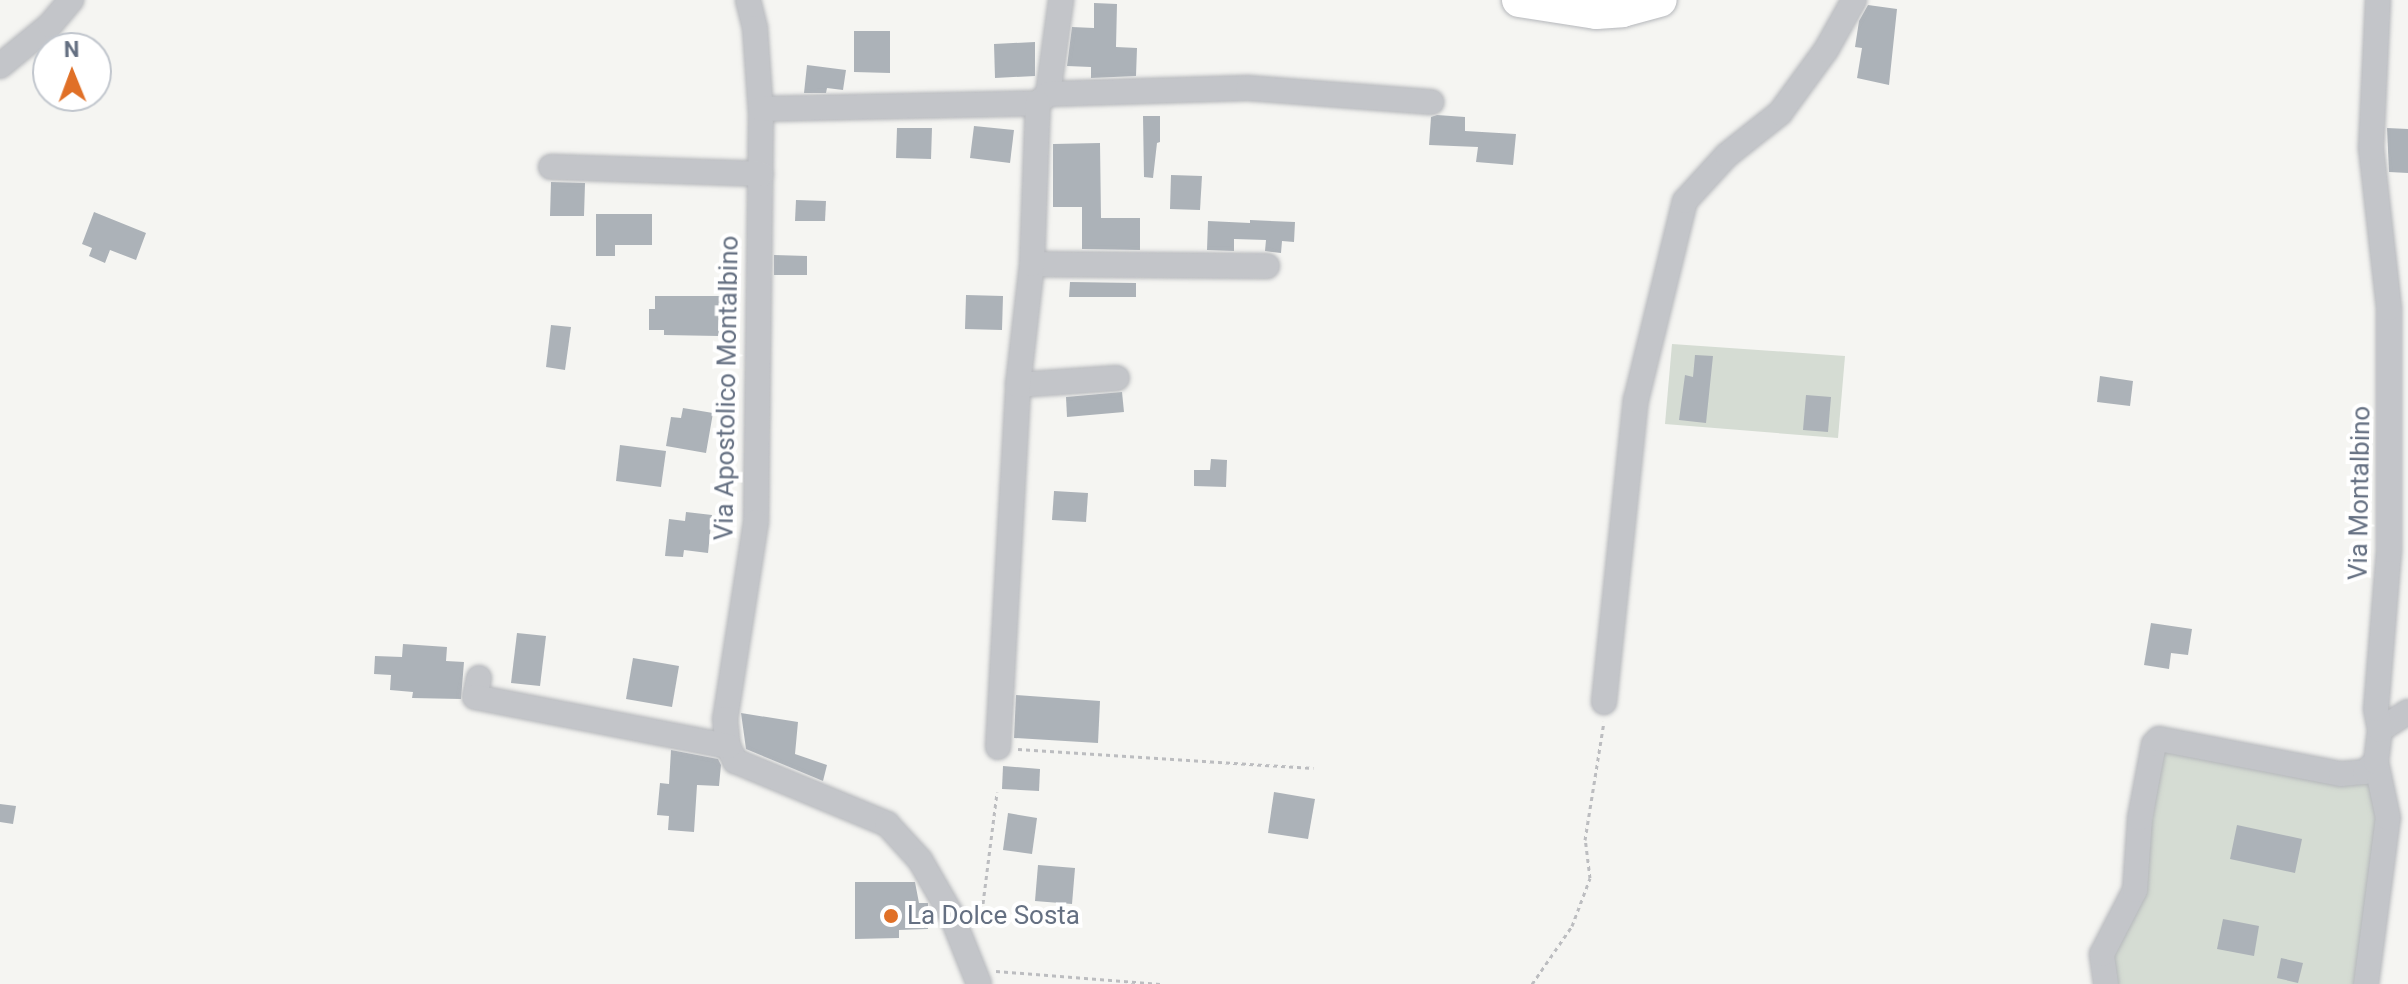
<!DOCTYPE html>
<style>
body{margin:0}
#map{position:relative;width:2408px;height:984px;overflow:hidden;background:#f5f5f2;font-family:Roboto,sans-serif}
div>[style]{position:absolute}
.green>*{inset:0;background:#d5dcd3}
.building>*{inset:0;background:#acb2b8}
.path>*{height:3px;margin-top:-1.5px;transform-origin:0;background:repeating-linear-gradient(90deg,#bcbdc0 0 4px,transparent 0 8px)}
.roads{filter:drop-shadow(0 0 2px #b5b7bb) drop-shadow(0 0 2px #b5b7bb)}
.minor>*{height:24px;margin:-12px;padding:0 12px;transform-origin:12px;border-radius:12px;background:#c3c5c9}
.highway>*{height:34px;margin:-17px;padding:0 17px;transform-origin:17px;border-radius:17px;background:#fff}
.dots>*{width:22px;height:22px;translate:-50% -50%;box-sizing:border-box;border:4px solid #fff;border-radius:50%}
span{translate:-50% -50%;white-space:nowrap;text-align:center;line-height:1.15;-webkit-text-stroke:8px #fff;paint-order:stroke}
.street-label{font-size:26px;color:#657082}
.poi-label{font-size:26px;color:#657082}
.left{translate:0 -50%;text-align:left}
.north{position:absolute;left:32px;top:32px;width:80px;height:80px;box-sizing:border-box;background:#fff;border:2px solid #c1c6cd;border-radius:50%;rotate:359deg;font-size:22px;font-weight:700;line-height:32px;text-align:center;color:#657082}
.north::after{content:'';display:block;margin:auto;width:28px;height:36px;background:#e07027;clip-path:polygon(50% 0,100% 100%,50% 72%,0 100%)}
</style>
<div id="map">
<div class="green">
<div style="clip-path:polygon(1672px 344px,1845px 356px,1838px 438px,1665px 424px)"></div>
<div style="clip-path:polygon(2164px 746px,2367px 777px,2383px 819px,2360px 984px,2111px 984px,2108px 954px,2141px 891px)"></div>
</div>
<div class="building">
<div style="clip-path:polygon(1094px 3px,1117px 4px,1116px 47px,1137px 48px,1136px 76px,1091px 78px,1091px 67px,1067px 66px,1072px 27px,1094px 28px)"></div>
<div style="clip-path:polygon(1868px 5px,1897px 9px,1889px 85px,1857px 78px,1862px 48px,1855px 47px,1859px 21px)"></div>
<div style="clip-path:polygon(854px 31px,890px 31px,890px 73px,854px 72px)"></div>
<div style="clip-path:polygon(1035px 42px,1035px 76px,995px 78px,994px 44px)"></div>
<div style="clip-path:polygon(807px 65px,846px 70px,843px 90px,827px 88px,826px 93px,804px 93px)"></div>
<div style="clip-path:polygon(1437px 115px,1465px 117px,1465px 131px,1516px 134px,1513px 165px,1476px 162px,1478px 147px,1429px 145px,1431px 117px)"></div>
<div style="clip-path:polygon(1143px 116px,1160px 116px,1160px 142px,1157px 143px,1153px 178px,1144px 177px)"></div>
<div style="clip-path:polygon(974px 126px,1014px 130px,1010px 163px,970px 158px)"></div>
<div style="clip-path:polygon(897px 128px,932px 128px,931px 159px,896px 158px)"></div>
<div style="clip-path:polygon(2387px 128px,2408px 129px,2408px 173px,2389px 172px)"></div>
<div style="clip-path:polygon(1100px 143px,1101px 218px,1140px 218px,1140px 250px,1082px 249px,1082px 207px,1053px 207px,1053px 144px)"></div>
<div style="clip-path:polygon(1171px 175px,1202px 176px,1200px 210px,1170px 209px)"></div>
<div style="clip-path:polygon(551px 182px,585px 183px,584px 216px,550px 216px)"></div>
<div style="clip-path:polygon(796px 200px,826px 201px,825px 221px,795px 221px)"></div>
<div style="clip-path:polygon(94px 212px,146px 233px,136px 260px,110px 250px,105px 263px,89px 256px,92px 248px,82px 244px)"></div>
<div style="clip-path:polygon(596px 214px,652px 214px,652px 245px,615px 245px,615px 256px,596px 256px)"></div>
<div style="clip-path:polygon(1250px 220px,1295px 222px,1294px 242px,1282px 241px,1281px 253px,1265px 251px,1266px 240px,1234px 239px,1234px 251px,1207px 250px,1208px 221px,1250px 223px)"></div>
<div style="clip-path:polygon(774px 255px,807px 256px,807px 275px,774px 275px)"></div>
<div style="clip-path:polygon(1070px 282px,1136px 283px,1136px 297px,1069px 297px)"></div>
<div style="clip-path:polygon(966px 295px,1003px 296px,1002px 330px,965px 329px)"></div>
<div style="clip-path:polygon(655px 296px,720px 296px,719px 336px,664px 335px,664px 330px,649px 330px,649px 309px,655px 309px)"></div>
<div style="clip-path:polygon(551px 325px,571px 327px,565px 370px,546px 367px)"></div>
<div style="clip-path:polygon(1695px 355px,1713px 356px,1706px 423px,1679px 420px,1685px 375px,1693px 377px)"></div>
<div style="clip-path:polygon(2100px 376px,2133px 381px,2130px 406px,2097px 402px)"></div>
<div style="clip-path:polygon(1122px 392px,1124px 412px,1067px 417px,1066px 397px)"></div>
<div style="clip-path:polygon(1806px 395px,1831px 397px,1828px 432px,1803px 430px)"></div>
<div style="clip-path:polygon(683px 408px,713px 413px,706px 453px,666px 446px,671px 417px,681px 418px)"></div>
<div style="clip-path:polygon(620px 445px,666px 451px,661px 487px,616px 481px)"></div>
<div style="clip-path:polygon(1211px 459px,1227px 460px,1226px 487px,1194px 486px,1194px 470px,1210px 470px)"></div>
<div style="clip-path:polygon(1054px 491px,1088px 493px,1086px 522px,1052px 520px)"></div>
<div style="clip-path:polygon(686px 512px,712px 515px,708px 553px,684px 550px,683px 557px,665px 556px,669px 519px,685px 521px)"></div>
<div style="clip-path:polygon(2151px 623px,2192px 629px,2188px 655px,2171px 653px,2169px 669px,2144px 665px)"></div>
<div style="clip-path:polygon(517px 633px,546px 636px,540px 686px,511px 683px)"></div>
<div style="clip-path:polygon(403px 644px,447px 647px,446px 661px,464px 662px,461px 699px,412px 698px,413px 692px,390px 690px,391px 675px,374px 674px,375px 656px,402px 657px)"></div>
<div style="clip-path:polygon(633px 658px,679px 666px,672px 707px,626px 699px)"></div>
<div style="clip-path:polygon(1016px 695px,1100px 701px,1098px 743px,1014px 738px)"></div>
<div style="clip-path:polygon(741px 713px,798px 722px,795px 754px,827px 765px,823px 781px,746px 749px)"></div>
<div style="clip-path:polygon(671px 750px,718px 759px,721px 765px,719px 786px,697px 785px,694px 832px,668px 830px,669px 816px,657px 815px,660px 783px,669px 784px)"></div>
<div style="clip-path:polygon(1003px 766px,1040px 769px,1039px 791px,1002px 789px)"></div>
<div style="clip-path:polygon(1274px 792px,1315px 799px,1308px 839px,1268px 833px)"></div>
<div style="clip-path:polygon(0 804px,16px 806px,13px 824px,0 822px)"></div>
<div style="clip-path:polygon(1008px 813px,1037px 818px,1032px 854px,1003px 850px)"></div>
<div style="clip-path:polygon(2237px 825px,2302px 839px,2295px 873px,2230px 859px)"></div>
<div style="clip-path:polygon(1038px 865px,1075px 868px,1072px 904px,1035px 901px)"></div>
<div style="clip-path:polygon(855px 882px,915px 882px,919px 903px,928px 903px,928px 929px,899px 930px,899px 938px,855px 939px)"></div>
<div style="clip-path:polygon(2223px 919px,2259px 926px,2254px 956px,2217px 949px)"></div>
<div style="clip-path:polygon(2281px 958px,2303px 963px,2298px 983px,2277px 978px)"></div>
</div>
<div class="path">
<div style="left:1018px;top:749px;width:296px;rotate:3.7deg"></div>
<div style="left:980px;top:927px;width:136px;rotate:-82.8deg"></div>
<div style="left:996px;top:971px;width:168px;rotate:4.5deg"></div>
<div style="left:1532px;top:984px;width:70px;rotate:-55.4deg"></div>
<div style="left:1572px;top:926px;width:51px;rotate:-69.4deg"></div>
<div style="left:1590px;top:878px;width:38px;rotate:-97deg"></div>
<div style="left:1585px;top:840px;width:120px;rotate:-80.9deg"></div>
</div>
<div class="roads">
<div class="minor">
<div style="left:748px;top:0;width:29px;rotate:76deg"></div>
<div style="left:755px;top:28px;width:86px;rotate:86deg"></div>
<div style="left:761px;top:114px;width:408px;rotate:90.7deg"></div>
<div style="left:756px;top:522px;width:199px;rotate:98.9deg"></div>
<div style="left:725px;top:719px;width:27px;rotate:84deg"></div>
<div style="left:728px;top:746px;width:17px;rotate:65deg"></div>
<div style="left:735px;top:761px;width:165px;rotate:22.5deg"></div>
<div style="left:887px;top:824px;width:49px;rotate:47.5deg"></div>
<div style="left:920px;top:860px;width:62px;rotate:60.1deg"></div>
<div style="left:951px;top:914px;width:75px;rotate:68.2deg"></div>
<div style="left:0;top:66px;width:65px;rotate:-39.4deg"></div>
<div style="left:50px;top:25px;width:33px;rotate:-50deg"></div>
<div style="left:1048px;top:94px;width:95px;rotate:-82.1deg"></div>
<div style="left:761px;top:109px;width:277px;rotate:-1.2deg"></div>
<div style="left:1038px;top:103px;width:13px;rotate:-42deg"></div>
<div style="left:1048px;top:94px;width:200px;rotate:-1.7deg"></div>
<div style="left:1248px;top:88px;width:184px;rotate:4.4deg"></div>
<div style="left:551px;top:167px;width:210px;rotate:1.9deg"></div>
<div style="left:1032px;top:264px;width:235px;rotate:0.5deg"></div>
<div style="left:1018px;top:385px;width:99px;rotate:-4deg"></div>
<div style="left:479px;top:678px;width:19px;rotate:102deg"></div>
<div style="left:475px;top:697px;width:258px;rotate:11deg"></div>
<div style="left:1604px;top:702px;width:304px;rotate:-84deg"></div>
<div style="left:1636px;top:400px;width:205px;rotate:-76.2deg"></div>
<div style="left:1685px;top:201px;width:62px;rotate:-47.6deg"></div>
<div style="left:1727px;top:155px;width:68px;rotate:-38.4deg"></div>
<div style="left:1780px;top:113px;width:78px;rotate:-53.9deg"></div>
<div style="left:1826px;top:50px;width:57px;rotate:-60.8deg"></div>
<div style="left:2380px;top:730px;width:33px;rotate:-33deg"></div>
<div style="left:998px;top:747px;width:363px;rotate:-86.8deg"></div>
<div style="left:1018px;top:385px;width:122px;rotate:-83.4deg"></div>
<div style="left:1032px;top:264px;width:161px;rotate:-87.9deg"></div>
<div style="left:2106px;top:984px;width:30px;rotate:-98deg"></div>
<div style="left:2102px;top:954px;width:72px;rotate:-62.7deg"></div>
<div style="left:2135px;top:890px;width:72px;rotate:-86deg"></div>
<div style="left:2140px;top:818px;width:75px;rotate:-79.3deg"></div>
<div style="left:2154px;top:744px;width:7px;rotate:-45deg"></div>
<div style="left:2159px;top:739px;width:185px;rotate:10.9deg"></div>
<div style="left:2341px;top:774px;width:24px;rotate:-5deg"></div>
<div style="left:2365px;top:772px;width:15px;rotate:-42deg"></div>
<div style="left:2366px;top:984px;width:167px;rotate:-82.5deg"></div>
<div style="left:2388px;top:818px;width:57px;rotate:-102.1deg"></div>
<div style="left:2376px;top:762px;width:32px;rotate:-83deg"></div>
<div style="left:2380px;top:730px;width:21px;rotate:-101deg"></div>
<div style="left:2376px;top:709px;width:160px;rotate:-85.3deg"></div>
<div style="left:2389px;top:550px;width:242px;rotate:-90deg"></div>
<div style="left:2389px;top:308px;width:161px;rotate:-96.4deg"></div>
<div style="left:2371px;top:148px;width:148px;rotate:-87.3deg"></div>
</div>
<div class="highway">
<div style="left:1519px;top:0;width:78px;rotate:8.9deg"></div>
<div style="left:1596px;top:12px;width:26px;rotate:-4deg"></div>
<div style="left:1622px;top:10px;width:39px;rotate:-15deg"></div>
</div>
</div>
<div class="dots">
<div style="left:891px;top:916px;background:#e07027"></div>
</div>
<div class="street-label">
<span style="left:727px;top:388px;rotate:-89deg">Via Apostolico Montalbino</span>
<span style="left:2360px;top:493px;rotate:-89deg">Via Montalbino</span>
</div>
<div class="poi-label">
<span class="left" style="left:907px;top:916px">La Dolce Sosta</span>
</div>
<div class="north">N</div>
</div>
